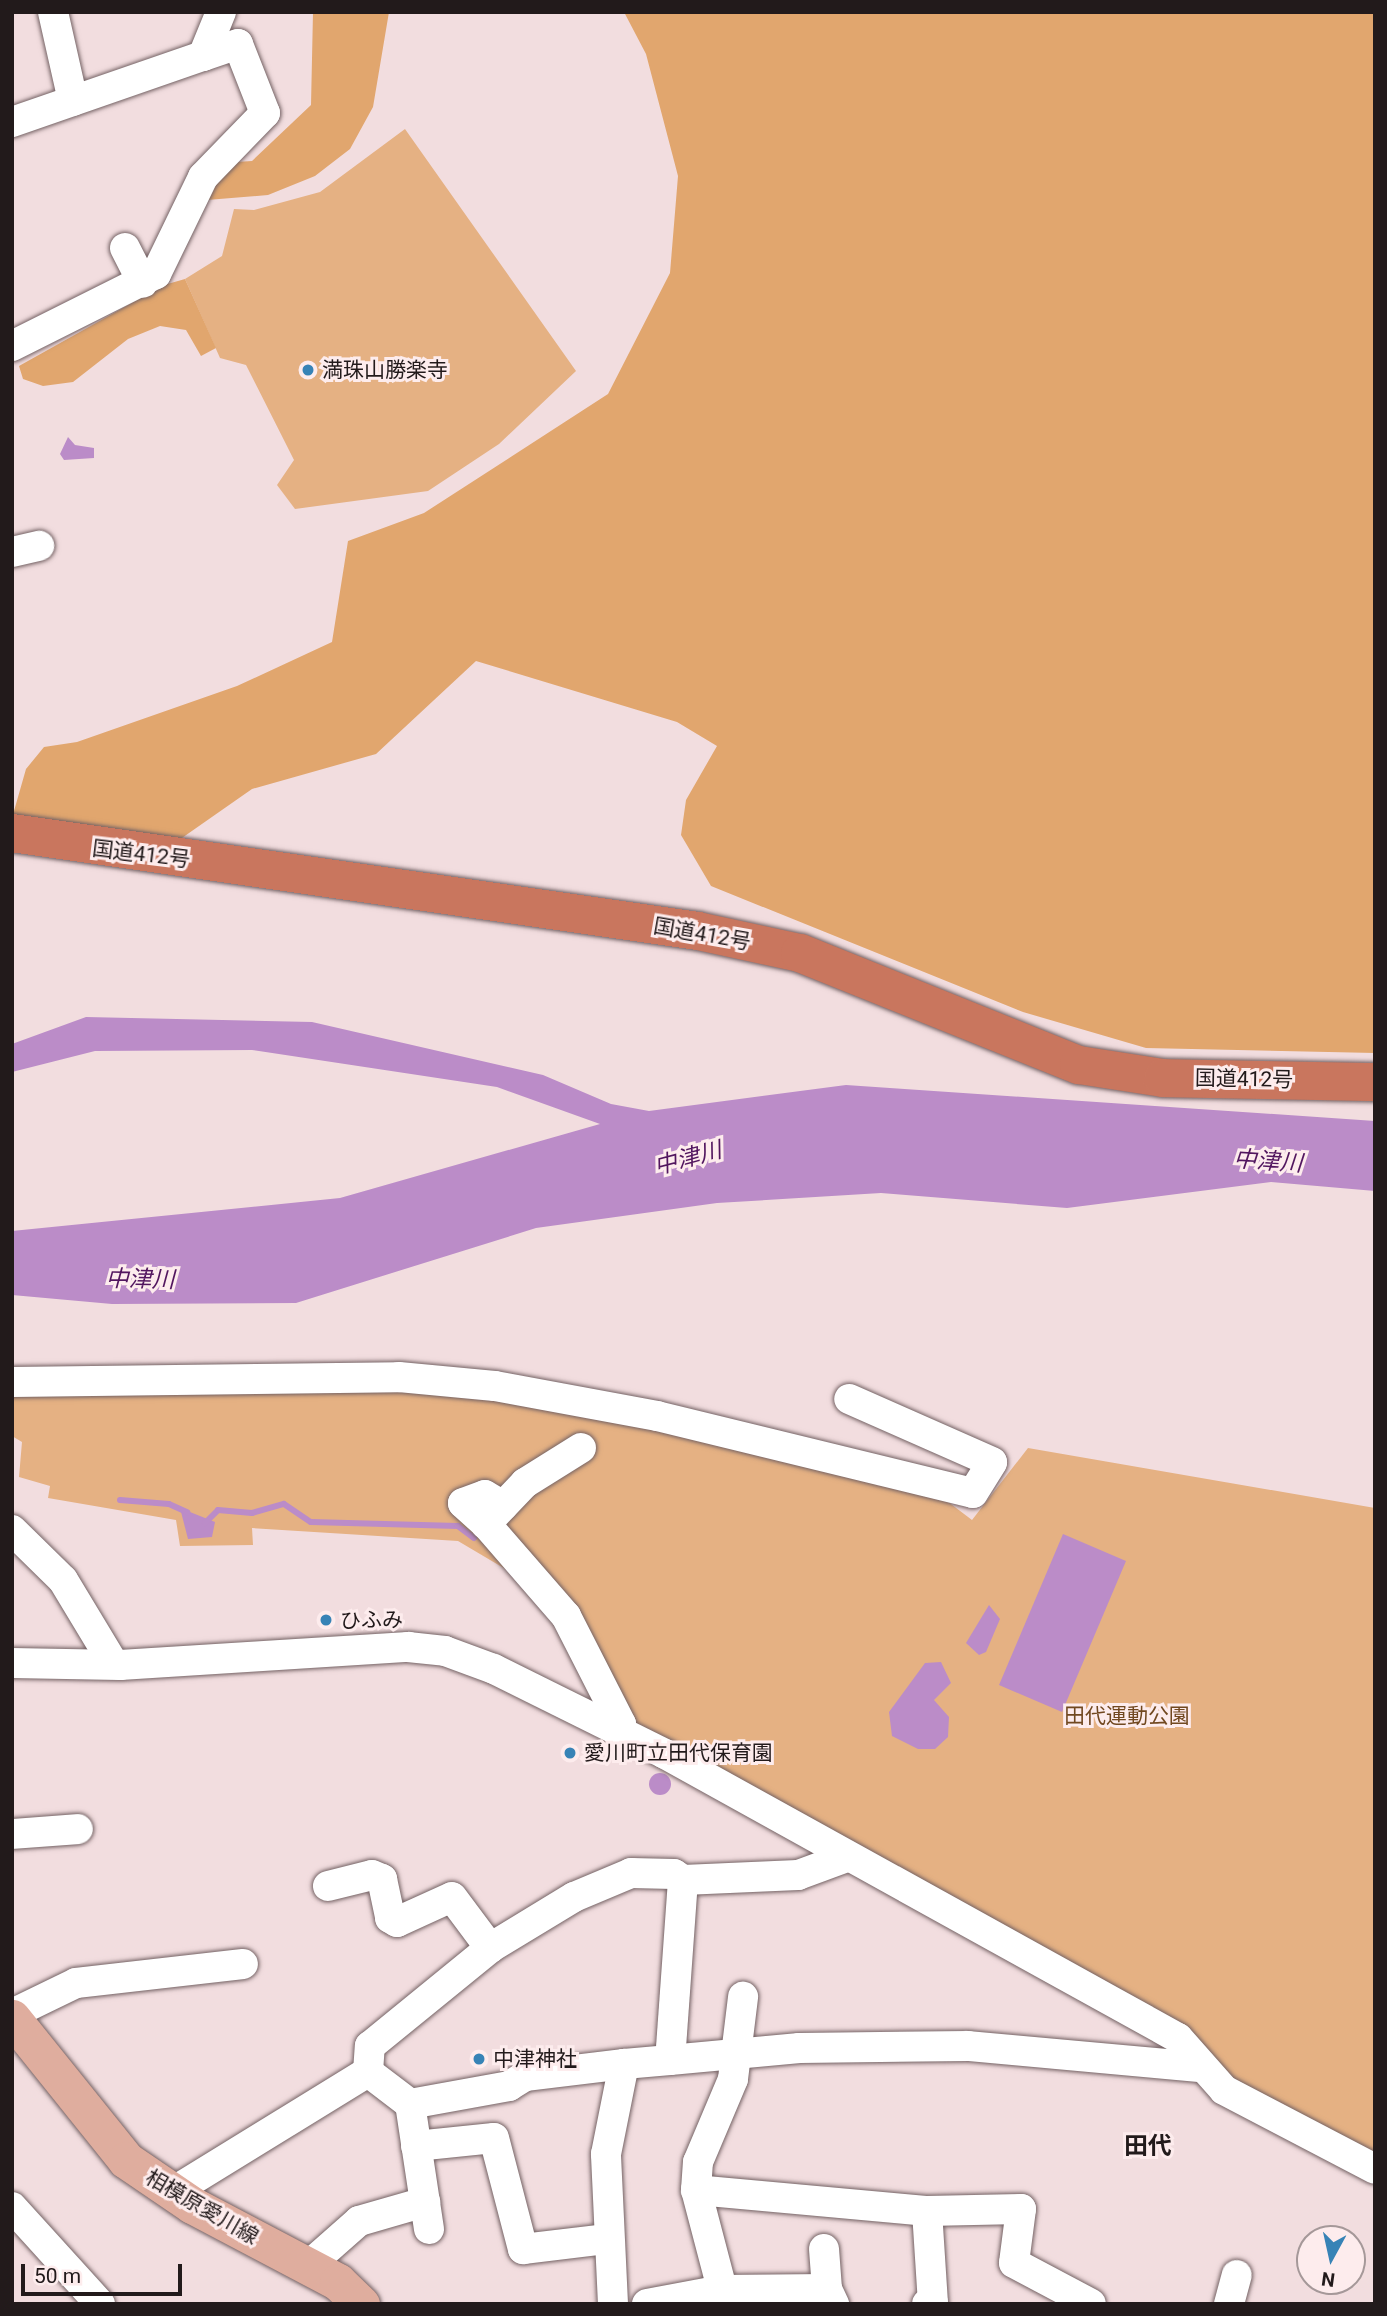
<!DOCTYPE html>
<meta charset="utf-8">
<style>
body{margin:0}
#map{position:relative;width:1387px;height:2316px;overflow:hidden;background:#f2dddf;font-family:Roboto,"Noto Sans JP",sans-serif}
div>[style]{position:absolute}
.green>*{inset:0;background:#e5b183}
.forest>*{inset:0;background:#e1a66e}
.water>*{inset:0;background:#bb8cc8}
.round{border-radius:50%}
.stream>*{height:6px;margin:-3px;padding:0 3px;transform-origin:3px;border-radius:3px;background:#bb8cc8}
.roads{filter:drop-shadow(0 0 2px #746264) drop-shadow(0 0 2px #746264)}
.minor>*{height:30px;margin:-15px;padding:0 15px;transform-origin:15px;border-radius:15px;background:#fff}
.major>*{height:37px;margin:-18.5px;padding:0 18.5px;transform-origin:18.5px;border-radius:18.5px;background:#dfad9e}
.highway>*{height:38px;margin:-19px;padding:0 19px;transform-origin:19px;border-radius:19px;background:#c9765e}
.dots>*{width:19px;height:19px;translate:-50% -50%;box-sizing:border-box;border:4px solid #fdeced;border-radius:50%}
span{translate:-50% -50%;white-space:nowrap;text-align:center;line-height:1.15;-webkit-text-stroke:6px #fdeced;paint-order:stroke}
.poi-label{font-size:21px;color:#221a1b}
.left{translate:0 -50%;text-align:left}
.street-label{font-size:21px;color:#221a1b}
.park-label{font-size:21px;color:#714820}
.water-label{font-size:23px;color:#52165f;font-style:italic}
.quarter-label{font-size:24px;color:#221a1b;font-weight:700}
.frame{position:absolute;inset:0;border:14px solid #221a1b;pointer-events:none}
.north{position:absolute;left:1296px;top:2225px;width:70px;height:70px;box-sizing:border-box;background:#fdeced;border:2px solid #a59899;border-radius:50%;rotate:188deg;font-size:19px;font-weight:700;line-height:28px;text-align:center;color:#221a1b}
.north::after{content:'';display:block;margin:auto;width:24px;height:32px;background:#3783b6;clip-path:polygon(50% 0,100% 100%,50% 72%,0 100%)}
.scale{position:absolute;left:21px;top:2264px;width:161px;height:32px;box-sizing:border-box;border:4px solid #221a1b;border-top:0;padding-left:9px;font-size:21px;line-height:24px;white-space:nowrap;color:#221a1b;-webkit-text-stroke:5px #fdeced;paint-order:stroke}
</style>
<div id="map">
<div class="green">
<div style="clip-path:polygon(405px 129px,576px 371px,499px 444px,428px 491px,295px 509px,277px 485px,294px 460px,246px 365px,220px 358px,185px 279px,222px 256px,234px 209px,254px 210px,320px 192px)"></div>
<div style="clip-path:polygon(435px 1390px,660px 1427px,939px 1495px,972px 1520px,1028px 1448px,1375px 1508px,1375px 2159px,1235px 2086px,629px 1725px,539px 1589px,458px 1541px,252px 1528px,253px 1545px,180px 1546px,176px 1520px,48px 1498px,50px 1486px,19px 1477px,22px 1442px,12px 1436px,12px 1393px)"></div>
</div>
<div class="forest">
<div style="clip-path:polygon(313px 12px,389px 12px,373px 107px,350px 149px,315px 176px,268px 195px,207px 200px,220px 163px,252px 161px,311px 105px)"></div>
<div style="clip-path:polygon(624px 12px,1375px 12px,1375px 1053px,1146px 1048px,1023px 1012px,711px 886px,681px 835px,686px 800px,717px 746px,677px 722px,476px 661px,376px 754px,252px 789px,179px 840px,12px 818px,26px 769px,44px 747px,77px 742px,237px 686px,332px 642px,348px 541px,424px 513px,608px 394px,670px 273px,678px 176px,646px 54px)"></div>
<div style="clip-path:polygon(185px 279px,216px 348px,201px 356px,186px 330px,160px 326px,128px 339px,73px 382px,43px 386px,23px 379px,19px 366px,164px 285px)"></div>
</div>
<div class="water">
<div style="clip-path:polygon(68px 437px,75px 445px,94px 448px,94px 458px,64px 460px,60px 454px)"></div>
<div style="clip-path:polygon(86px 1017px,312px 1022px,543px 1075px,611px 1104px,649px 1111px,846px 1085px,1375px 1121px,1375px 1191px,1271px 1182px,1067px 1208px,881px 1193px,717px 1203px,536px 1228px,296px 1303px,112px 1304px,12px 1295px,12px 1231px,340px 1198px,600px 1124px,497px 1087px,252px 1050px,95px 1051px,12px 1072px,12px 1044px)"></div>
<div style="clip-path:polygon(180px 1508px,215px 1522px,212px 1537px,188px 1539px)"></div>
<div style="clip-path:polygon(1063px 1534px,1126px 1561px,1062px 1712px,999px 1685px)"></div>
<div style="clip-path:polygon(989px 1605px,1000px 1619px,986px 1652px,979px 1655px,966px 1643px)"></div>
<div style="clip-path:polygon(941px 1662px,951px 1683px,934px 1700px,949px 1717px,948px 1737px,935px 1749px,918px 1749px,892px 1736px,889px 1712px,925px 1663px)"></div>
<div class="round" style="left:649px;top:1773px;width:22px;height:22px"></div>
</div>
<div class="stream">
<div style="left:120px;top:1500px;width:49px;rotate:4.7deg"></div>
<div style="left:169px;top:1504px;width:20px;rotate:24deg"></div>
<div style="left:205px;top:1523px;width:18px;rotate:-45deg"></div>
<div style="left:218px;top:1510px;width:34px;rotate:5deg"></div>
<div style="left:252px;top:1513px;width:33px;rotate:-16deg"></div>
<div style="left:284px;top:1504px;width:32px;rotate:34deg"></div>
<div style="left:311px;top:1522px;width:147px;rotate:1.6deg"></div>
<div style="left:458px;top:1526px;width:20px;rotate:37deg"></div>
</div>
<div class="roads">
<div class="minor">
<div style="left:53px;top:12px;width:91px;rotate:77.3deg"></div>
<div style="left:12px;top:122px;width:202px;rotate:-19.1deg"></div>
<div style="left:203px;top:56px;width:48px;rotate:-67.8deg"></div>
<div style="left:125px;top:248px;width:39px;rotate:63deg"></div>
<div style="left:12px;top:346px;width:161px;rotate:-26.6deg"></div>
<div style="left:156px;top:274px;width:108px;rotate:-64.1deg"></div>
<div style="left:203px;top:177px;width:89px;rotate:-45.9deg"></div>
<div style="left:265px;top:113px;width:74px;rotate:-111.4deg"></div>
<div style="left:238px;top:44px;width:37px;rotate:161deg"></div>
<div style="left:12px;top:552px;width:28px;rotate:-13deg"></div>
<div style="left:12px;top:1382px;width:387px;rotate:-0.7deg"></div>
<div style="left:399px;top:1377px;width:96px;rotate:5.4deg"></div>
<div style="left:495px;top:1386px;width:165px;rotate:10.5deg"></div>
<div style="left:657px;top:1416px;width:325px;rotate:13.7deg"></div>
<div style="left:973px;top:1493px;width:36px;rotate:-58deg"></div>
<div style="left:992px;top:1462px;width:156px;rotate:-156.2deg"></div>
<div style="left:581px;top:1448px;width:66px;rotate:148deg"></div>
<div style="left:525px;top:1483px;width:57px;rotate:133.6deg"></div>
<div style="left:486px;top:1524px;width:122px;rotate:49deg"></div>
<div style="left:566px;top:1616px;width:121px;rotate:63deg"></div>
<div style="left:621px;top:1724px;width:7px;rotate:106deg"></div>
<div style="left:486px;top:1524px;width:31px;rotate:-138deg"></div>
<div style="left:463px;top:1503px;width:23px;rotate:-20deg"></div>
<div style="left:485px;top:1495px;width:21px;rotate:31deg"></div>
<div style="left:12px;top:1530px;width:71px;rotate:44.4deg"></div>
<div style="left:63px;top:1580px;width:97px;rotate:58.9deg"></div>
<div style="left:12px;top:1663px;width:108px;rotate:1.1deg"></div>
<div style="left:120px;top:1665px;width:289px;rotate:-3.6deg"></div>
<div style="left:408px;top:1647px;width:37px;rotate:6deg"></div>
<div style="left:445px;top:1651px;width:52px;rotate:20.2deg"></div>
<div style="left:494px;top:1669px;width:191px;rotate:26.4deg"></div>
<div style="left:665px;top:1754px;width:586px;rotate:28.97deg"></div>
<div style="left:1178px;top:2038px;width:69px;rotate:48.5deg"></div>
<div style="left:1224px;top:2090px;width:170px;rotate:27.6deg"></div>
<div style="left:12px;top:1834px;width:66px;rotate:-4.3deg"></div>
<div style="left:847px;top:1857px;width:52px;rotate:159.8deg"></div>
<div style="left:798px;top:1875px;width:115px;rotate:177.5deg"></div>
<div style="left:683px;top:1880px;width:180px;rotate:94.1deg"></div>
<div style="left:670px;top:2060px;width:130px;rotate:-5.3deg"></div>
<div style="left:799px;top:2048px;width:169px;rotate:-0.7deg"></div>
<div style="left:968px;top:2046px;width:231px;rotate:5.2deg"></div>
<div style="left:328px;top:1886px;width:45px;rotate:-14deg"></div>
<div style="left:372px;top:1875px;width:11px;rotate:22deg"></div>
<div style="left:382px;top:1879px;width:40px;rotate:78deg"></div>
<div style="left:390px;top:1918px;width:8px;rotate:30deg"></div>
<div style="left:397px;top:1922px;width:60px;rotate:-24.4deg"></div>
<div style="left:452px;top:1897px;width:64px;rotate:53.3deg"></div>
<div style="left:12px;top:2014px;width:71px;rotate:-25.8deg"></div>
<div style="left:76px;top:1983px;width:168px;rotate:-6.5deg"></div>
<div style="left:410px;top:2104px;width:101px;rotate:-10.3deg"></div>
<div style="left:509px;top:2086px;width:19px;rotate:-32deg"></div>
<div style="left:525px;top:2076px;width:100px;rotate:-6.9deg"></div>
<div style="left:416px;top:2146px;width:78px;rotate:-5.9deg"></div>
<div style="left:494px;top:2138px;width:115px;rotate:75.4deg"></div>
<div style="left:523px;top:2249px;width:85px;rotate:-6.8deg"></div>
<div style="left:696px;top:2190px;width:232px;rotate:5.2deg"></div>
<div style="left:927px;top:2211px;width:92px;rotate:86.3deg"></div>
<div style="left:933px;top:2303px;width:6px;rotate:171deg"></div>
<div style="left:171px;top:2193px;width:231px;rotate:-31.6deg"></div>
<div style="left:12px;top:2207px;width:131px;rotate:47.8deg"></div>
<div style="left:927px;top:2211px;width:94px;rotate:-1.2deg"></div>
<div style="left:1021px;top:2209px;width:54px;rotate:97.4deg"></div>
<div style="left:1014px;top:2263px;width:87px;rotate:28deg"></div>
<div style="left:429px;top:2229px;width:126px;rotate:-98.6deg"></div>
<div style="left:410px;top:2104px;width:53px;rotate:-142.7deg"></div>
<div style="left:368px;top:2072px;width:26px;rotate:-86deg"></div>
<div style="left:370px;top:2046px;width:155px;rotate:-39.2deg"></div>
<div style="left:490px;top:1948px;width:98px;rotate:-31.3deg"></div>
<div style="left:574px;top:1897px;width:62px;rotate:-22.8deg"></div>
<div style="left:631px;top:1873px;width:43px;rotate:1.3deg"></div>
<div style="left:674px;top:1874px;width:11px;rotate:34deg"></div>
<div style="left:824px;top:2249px;width:40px;rotate:85.7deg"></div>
<div style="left:308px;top:2266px;width:68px;rotate:-41.4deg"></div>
<div style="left:359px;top:2221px;width:69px;rotate:-16.1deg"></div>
<div style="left:613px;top:2304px;width:150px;rotate:-92.7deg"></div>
<div style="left:606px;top:2154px;width:92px;rotate:-78.7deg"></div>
<div style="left:624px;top:2064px;width:46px;rotate:-5deg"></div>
<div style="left:647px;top:2304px;width:76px;rotate:-10.6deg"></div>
<div style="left:722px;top:2290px;width:105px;rotate:-0.5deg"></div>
<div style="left:827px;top:2289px;width:17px;rotate:65deg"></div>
<div style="left:726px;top:2304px;width:118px;rotate:-104.7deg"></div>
<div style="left:696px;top:2190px;width:28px;rotate:-86deg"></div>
<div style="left:698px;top:2162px;width:90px;rotate:-67.1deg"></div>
<div style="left:733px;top:2079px;width:83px;rotate:-83deg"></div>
<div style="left:1229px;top:2304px;width:30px;rotate:-75deg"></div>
</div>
<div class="major">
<div style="left:12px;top:2018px;width:182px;rotate:51.2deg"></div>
<div style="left:126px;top:2160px;width:80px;rotate:34.3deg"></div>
<div style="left:192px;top:2205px;width:165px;rotate:27.8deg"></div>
<div style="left:338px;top:2282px;width:32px;rotate:44deg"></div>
</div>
<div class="highway">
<div style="left:12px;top:833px;width:693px;rotate:8.13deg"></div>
<div style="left:698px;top:931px;width:104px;rotate:12.2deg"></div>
<div style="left:800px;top:953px;width:301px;rotate:21.9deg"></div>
<div style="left:1079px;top:1065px;width:85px;rotate:8.8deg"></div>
<div style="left:1163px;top:1078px;width:212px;rotate:1.1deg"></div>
</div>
</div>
<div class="dots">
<div style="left:308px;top:370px;background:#3783b6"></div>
<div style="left:326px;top:1620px;background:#3783b6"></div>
<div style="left:570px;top:1753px;background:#3783b6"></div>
<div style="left:479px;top:2059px;background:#3783b6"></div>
</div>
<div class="poi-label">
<span class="left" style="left:322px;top:370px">満珠山勝楽寺</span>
<span class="left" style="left:340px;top:1620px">ひふみ</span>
<span class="left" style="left:584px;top:1753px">愛川町立田代保育園</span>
<span class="left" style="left:493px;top:2059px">中津神社</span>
</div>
<div class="street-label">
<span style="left:141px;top:854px;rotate:7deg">国道412号</span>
<span style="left:702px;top:934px;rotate:10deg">国道412号</span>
<span style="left:1244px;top:1079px;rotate:1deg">国道412号</span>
<span style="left:202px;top:2207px;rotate:30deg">相模原愛川線</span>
</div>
<div class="park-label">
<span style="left:1127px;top:1716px">田代運動公園</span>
</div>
<div class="water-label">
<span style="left:688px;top:1159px;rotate:-15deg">中津川</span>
<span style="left:1268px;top:1162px;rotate:4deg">中津川</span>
<span style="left:140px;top:1280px;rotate:1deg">中津川</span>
</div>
<div class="quarter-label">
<span style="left:1148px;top:2147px">田代</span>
</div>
<div class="frame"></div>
<div class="north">N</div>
<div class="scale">50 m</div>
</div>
